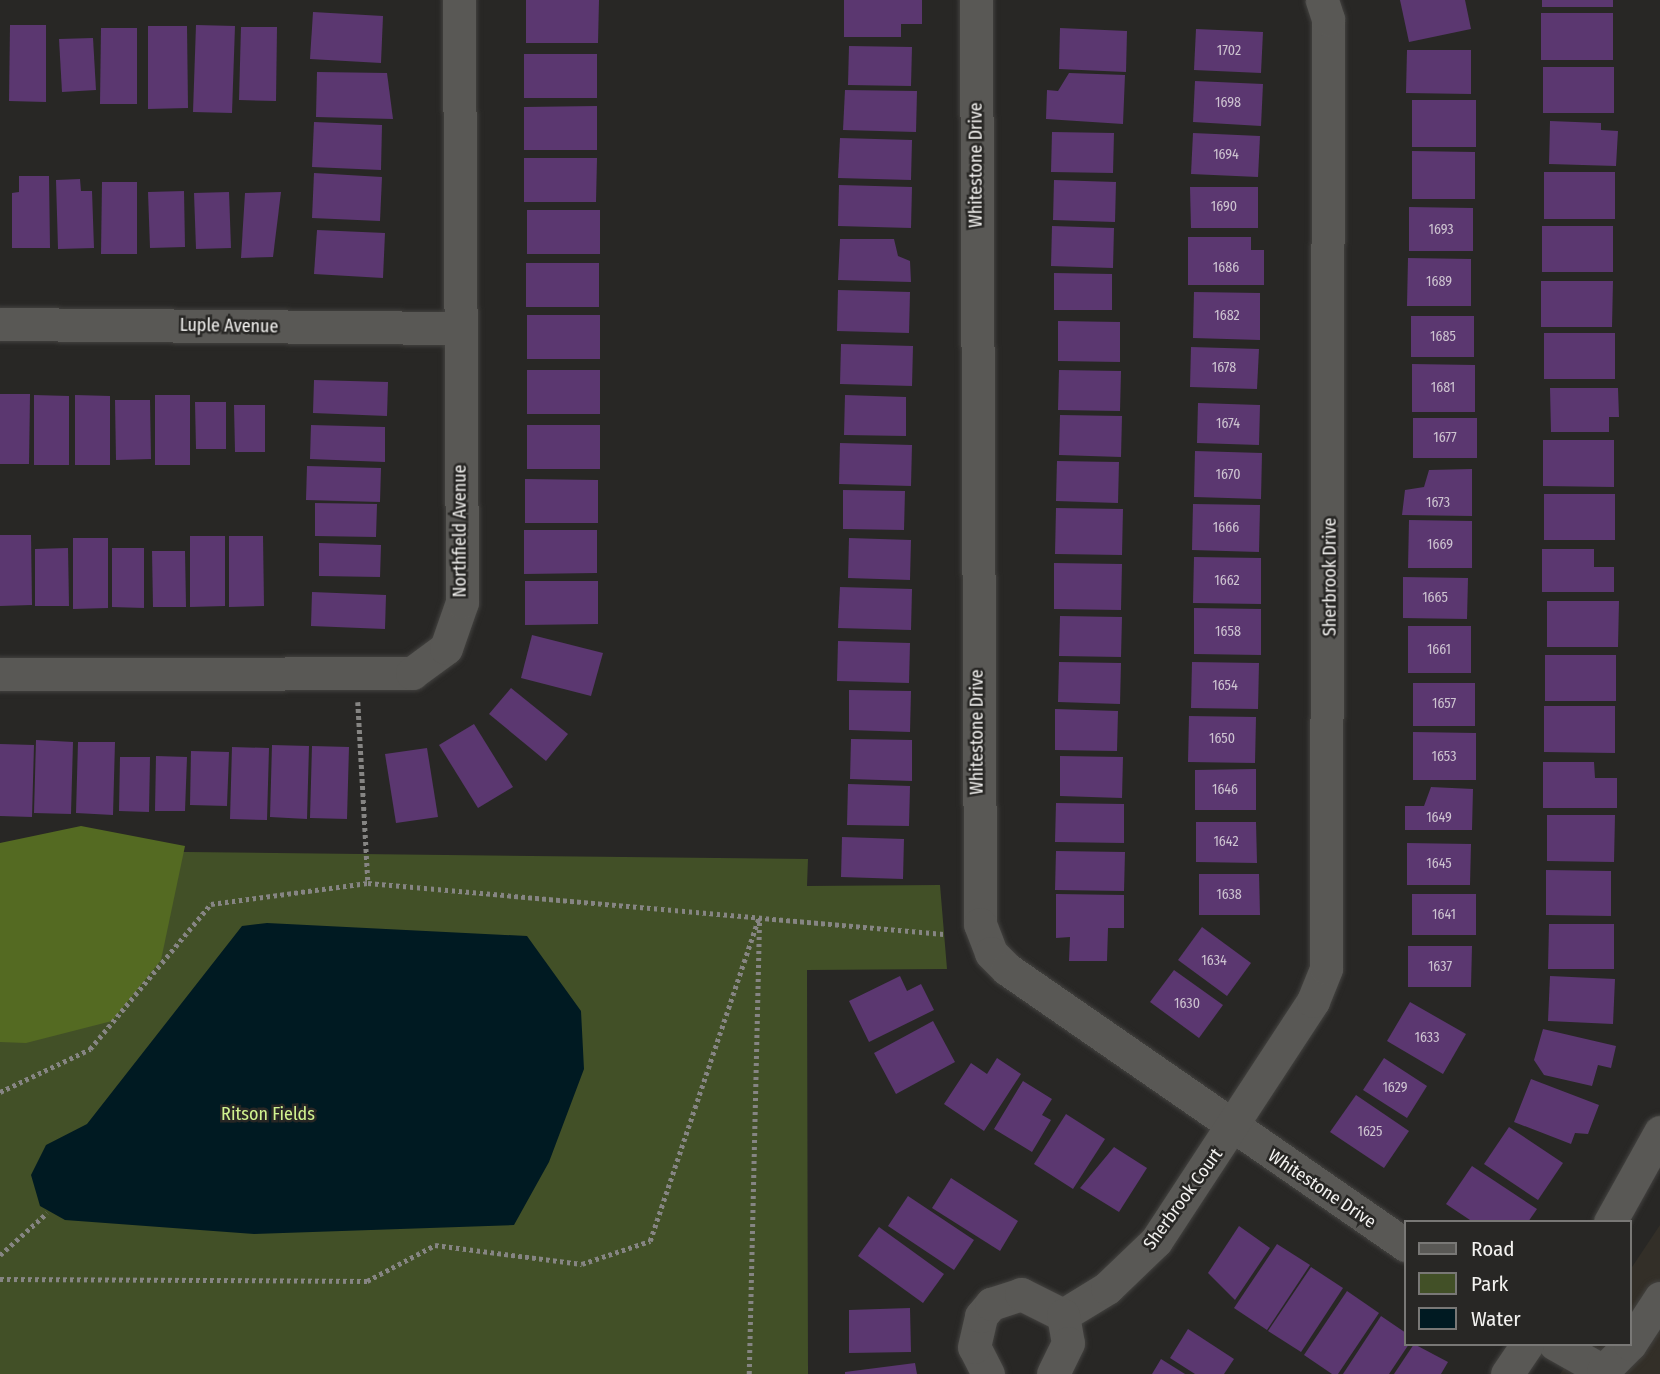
<!DOCTYPE html>
<style>
body{margin:0}
#map{position:relative;width:1660px;height:1374px;overflow:hidden;background:#282725;font-family:"Fira Sans Condensed",sans-serif}
div>[style]{position:absolute}
.built>*{inset:0;background:#332f28}
.green>*{inset:0;background:#425027}
.forest>*{inset:0;background:#546a22}
.water>*{inset:0;background:#001a22}
.building>*{inset:0;background:#5b3770}
.path>*{height:4.5px;margin-top:-2.25px;transform-origin:0;background:repeating-linear-gradient(90deg,#868583 0 3.5px,transparent 0 7px)}
.roads{filter:drop-shadow(0 0 2px #434240) drop-shadow(0 0 2px #434240)}
.minor>*{height:33px;margin:-16.5px;padding:0 16.5px;transform-origin:16.5px;border-radius:16.5px;background:#595855}
span{translate:-50% -50%;white-space:nowrap;text-align:center;line-height:1.15;-webkit-text-stroke:5px #282725;paint-order:stroke}
.number-label{font-size:14px;color:#cdc3d0}
.number-label span{-webkit-text-stroke-width:0}
.street-label{font-size:18px;color:#f3f2f0}
.park-label{font-size:18px;color:#d0f28f}
.legend{position:absolute;left:1404px;top:1220px;width:228px;height:126px;box-sizing:border-box;background:#282725;border:2px solid #797876;margin:0;padding:9px 12px;list-style:none;font-size:21px;color:#f3f2f0}
.legend li{display:flex;align-items:center;gap:14px;height:35px}
.legend b{width:35px;border:2px solid #797876}
</style>
<div id="map">
<div class="built">
<div style="clip-path:polygon(1660px 1225px,1660px 1374px,1560px 1374px,1580px 1344px,1630px 1344px,1630px 1270px)"></div>
</div>
<div class="green">
<div style="clip-path:polygon(0 850px,808px 859px,807px 886px,940px 885px,947px 969px,807px 970px,808px 1374px,0 1374px)"></div>
</div>
<div class="forest">
<div style="clip-path:polygon(81px 826px,185px 846px,161px 960px,112px 1021px,26px 1043px,0 1042px,0 843px)"></div>
</div>
<div class="water">
<div style="clip-path:polygon(267px 923px,527px 936px,581px 1011px,584px 1069px,549px 1162px,514px 1225px,254px 1234px,65px 1220px,40px 1206px,31px 1175px,46px 1145px,87px 1124px,242px 926px)"></div>
</div>
<div class="building">
<div style="clip-path:polygon(526px 0,599px 0,598px 43px,526px 43px)"></div>
<div style="clip-path:polygon(844px 0,922px 0,922px 24px,901px 24px,901px 37px,844px 37px)"></div>
<div style="clip-path:polygon(1400px 0,1465px 0,1471px 29px,1409px 42px)"></div>
<div style="clip-path:polygon(1542px 0,1613px 0,1613px 7px,1542px 7px)"></div>
<div style="clip-path:polygon(313px 12px,383px 16px,381px 63px,310px 59px)"></div>
<div style="clip-path:polygon(1541px 13px,1613px 13px,1613px 60px,1541px 60px)"></div>
<div style="clip-path:polygon(10px 25px,46px 25px,46px 102px,9px 101px)"></div>
<div style="clip-path:polygon(196px 25px,235px 26px,232px 113px,193px 112px)"></div>
<div style="clip-path:polygon(148px 26px,187px 26px,188px 108px,148px 109px)"></div>
<div style="clip-path:polygon(241px 27px,277px 27px,276px 101px,239px 100px)"></div>
<div style="clip-path:polygon(101px 28px,137px 28px,137px 104px,100px 104px)"></div>
<div style="clip-path:polygon(1060px 28px,1127px 31px,1126px 72px,1059px 69px)"></div>
<div style="clip-path:polygon(1196px 29px,1263px 32px,1261px 73px,1194px 70px)"></div>
<div style="clip-path:polygon(93px 38px,96px 90px,62px 92px,59px 39px)"></div>
<div style="clip-path:polygon(849px 46px,912px 47px,911px 86px,848px 85px)"></div>
<div style="clip-path:polygon(1407px 50px,1471px 50px,1471px 94px,1406px 93px)"></div>
<div style="clip-path:polygon(524px 54px,597px 54px,597px 98px,524px 98px)"></div>
<div style="clip-path:polygon(1543px 67px,1614px 67px,1614px 113px,1543px 113px)"></div>
<div style="clip-path:polygon(317px 72px,387px 73px,393px 119px,316px 117px)"></div>
<div style="clip-path:polygon(1069px 73px,1125px 75px,1123px 124px,1046px 119px,1047px 90px,1058px 91px)"></div>
<div style="clip-path:polygon(1195px 81px,1263px 84px,1261px 126px,1193px 122px)"></div>
<div style="clip-path:polygon(845px 90px,917px 91px,916px 132px,843px 130px)"></div>
<div style="clip-path:polygon(1412px 100px,1476px 100px,1476px 147px,1412px 147px)"></div>
<div style="clip-path:polygon(597px 106px,597px 150px,524px 150px,524px 107px)"></div>
<div style="clip-path:polygon(1550px 121px,1601px 123px,1601px 130px,1618px 131px,1616px 166px,1549px 164px)"></div>
<div style="clip-path:polygon(314px 122px,382px 125px,381px 170px,312px 167px)"></div>
<div style="clip-path:polygon(1052px 132px,1114px 133px,1113px 173px,1051px 172px)"></div>
<div style="clip-path:polygon(1193px 133px,1260px 136px,1258px 177px,1191px 174px)"></div>
<div style="clip-path:polygon(840px 138px,912px 140px,911px 180px,838px 178px)"></div>
<div style="clip-path:polygon(1412px 151px,1475px 152px,1475px 199px,1412px 199px)"></div>
<div style="clip-path:polygon(524px 158px,597px 158px,596px 202px,524px 202px)"></div>
<div style="clip-path:polygon(1544px 172px,1615px 172px,1615px 219px,1544px 219px)"></div>
<div style="clip-path:polygon(314px 173px,382px 177px,380px 221px,312px 218px)"></div>
<div style="clip-path:polygon(19px 176px,49px 176px,50px 248px,12px 248px,12px 193px,19px 192px)"></div>
<div style="clip-path:polygon(80px 179px,81px 191px,92px 191px,94px 248px,58px 249px,56px 180px)"></div>
<div style="clip-path:polygon(1054px 180px,1116px 182px,1115px 222px,1053px 220px)"></div>
<div style="clip-path:polygon(102px 182px,137px 182px,137px 254px,101px 254px)"></div>
<div style="clip-path:polygon(839px 185px,912px 187px,911px 228px,838px 226px)"></div>
<div style="clip-path:polygon(1190px 187px,1258px 187px,1258px 228px,1191px 228px)"></div>
<div style="clip-path:polygon(184px 191px,185px 247px,150px 248px,148px 192px)"></div>
<div style="clip-path:polygon(229px 192px,231px 248px,196px 249px,194px 193px)"></div>
<div style="clip-path:polygon(281px 192px,273px 257px,241px 258px,245px 193px)"></div>
<div style="clip-path:polygon(1409px 207px,1473px 208px,1473px 251px,1409px 251px)"></div>
<div style="clip-path:polygon(527px 210px,600px 210px,600px 254px,527px 254px)"></div>
<div style="clip-path:polygon(1052px 226px,1114px 228px,1113px 268px,1051px 266px)"></div>
<div style="clip-path:polygon(1542px 226px,1613px 226px,1613px 272px,1542px 272px)"></div>
<div style="clip-path:polygon(317px 230px,385px 233px,383px 278px,314px 274px)"></div>
<div style="clip-path:polygon(1188px 237px,1251px 237px,1251px 250px,1264px 250px,1264px 285px,1188px 285px)"></div>
<div style="clip-path:polygon(840px 239px,894px 239px,898px 256px,910px 261px,911px 282px,838px 280px)"></div>
<div style="clip-path:polygon(1408px 258px,1471px 259px,1471px 306px,1407px 306px)"></div>
<div style="clip-path:polygon(526px 263px,599px 263px,599px 307px,526px 307px)"></div>
<div style="clip-path:polygon(1054px 273px,1112px 274px,1112px 310px,1054px 310px)"></div>
<div style="clip-path:polygon(1541px 281px,1613px 281px,1612px 327px,1541px 327px)"></div>
<div style="clip-path:polygon(838px 290px,910px 292px,909px 333px,837px 331px)"></div>
<div style="clip-path:polygon(1194px 292px,1260px 293px,1260px 340px,1193px 338px)"></div>
<div style="clip-path:polygon(527px 315px,600px 315px,600px 359px,527px 359px)"></div>
<div style="clip-path:polygon(1411px 316px,1474px 316px,1474px 357px,1411px 357px)"></div>
<div style="clip-path:polygon(1058px 321px,1120px 322px,1120px 362px,1058px 361px)"></div>
<div style="clip-path:polygon(1544px 333px,1615px 333px,1615px 379px,1544px 379px)"></div>
<div style="clip-path:polygon(841px 344px,913px 346px,912px 386px,840px 384px)"></div>
<div style="clip-path:polygon(1191px 347px,1259px 349px,1257px 389px,1190px 387px)"></div>
<div style="clip-path:polygon(1412px 364px,1475px 365px,1475px 412px,1412px 412px)"></div>
<div style="clip-path:polygon(527px 370px,600px 370px,600px 414px,527px 414px)"></div>
<div style="clip-path:polygon(1059px 370px,1121px 371px,1120px 411px,1058px 410px)"></div>
<div style="clip-path:polygon(314px 380px,388px 382px,387px 416px,313px 413px)"></div>
<div style="clip-path:polygon(1550px 388px,1618px 388px,1619px 417px,1609px 417px,1609px 432px,1551px 432px)"></div>
<div style="clip-path:polygon(0 394px,30px 394px,29px 464px,0 464px)"></div>
<div style="clip-path:polygon(34px 395px,69px 396px,69px 465px,34px 465px)"></div>
<div style="clip-path:polygon(75px 395px,110px 396px,110px 465px,75px 465px)"></div>
<div style="clip-path:polygon(155px 395px,190px 395px,190px 465px,155px 465px)"></div>
<div style="clip-path:polygon(845px 395px,906px 397px,906px 436px,844px 435px)"></div>
<div style="clip-path:polygon(115px 400px,150px 400px,151px 459px,116px 460px)"></div>
<div style="clip-path:polygon(195px 402px,226px 402px,226px 449px,196px 449px)"></div>
<div style="clip-path:polygon(1198px 403px,1260px 405px,1259px 445px,1197px 443px)"></div>
<div style="clip-path:polygon(234px 405px,265px 405px,265px 452px,235px 452px)"></div>
<div style="clip-path:polygon(1060px 415px,1122px 416px,1121px 457px,1059px 455px)"></div>
<div style="clip-path:polygon(1413px 418px,1477px 418px,1477px 458px,1413px 458px)"></div>
<div style="clip-path:polygon(311px 425px,385px 427px,385px 462px,310px 459px)"></div>
<div style="clip-path:polygon(527px 425px,600px 425px,600px 469px,527px 469px)"></div>
<div style="clip-path:polygon(1543px 440px,1614px 440px,1614px 487px,1543px 486px)"></div>
<div style="clip-path:polygon(840px 443px,912px 445px,911px 486px,839px 484px)"></div>
<div style="clip-path:polygon(1195px 451px,1262px 453px,1261px 499px,1194px 497px)"></div>
<div style="clip-path:polygon(1057px 461px,1119px 462px,1118px 503px,1056px 501px)"></div>
<div style="clip-path:polygon(307px 466px,381px 468px,380px 502px,306px 500px)"></div>
<div style="clip-path:polygon(1472px 469px,1472px 516px,1402px 515px,1405px 490px,1424px 487px,1429px 470px)"></div>
<div style="clip-path:polygon(525px 479px,598px 480px,598px 523px,525px 523px)"></div>
<div style="clip-path:polygon(843px 490px,905px 491px,904px 530px,843px 529px)"></div>
<div style="clip-path:polygon(1544px 494px,1615px 494px,1615px 540px,1544px 540px)"></div>
<div style="clip-path:polygon(315px 503px,377px 504px,376px 537px,315px 536px)"></div>
<div style="clip-path:polygon(1193px 504px,1260px 505px,1259px 552px,1192px 550px)"></div>
<div style="clip-path:polygon(1056px 508px,1123px 509px,1122px 555px,1055px 554px)"></div>
<div style="clip-path:polygon(1409px 520px,1472px 521px,1472px 568px,1408px 568px)"></div>
<div style="clip-path:polygon(524px 530px,597px 530px,597px 573px,524px 574px)"></div>
<div style="clip-path:polygon(0 535px,31px 535px,32px 605px,0 606px)"></div>
<div style="clip-path:polygon(190px 536px,225px 536px,225px 606px,190px 607px)"></div>
<div style="clip-path:polygon(229px 536px,263px 536px,264px 606px,229px 607px)"></div>
<div style="clip-path:polygon(73px 538px,108px 538px,108px 608px,73px 609px)"></div>
<div style="clip-path:polygon(849px 538px,911px 540px,910px 580px,848px 578px)"></div>
<div style="clip-path:polygon(319px 543px,381px 545px,380px 577px,319px 576px)"></div>
<div style="clip-path:polygon(68px 548px,69px 606px,35px 606px,35px 549px)"></div>
<div style="clip-path:polygon(112px 548px,144px 548px,144px 608px,112px 607px)"></div>
<div style="clip-path:polygon(1542px 549px,1594px 549px,1594px 567px,1614px 567px,1614px 592px,1542px 592px)"></div>
<div style="clip-path:polygon(152px 551px,185px 551px,186px 607px,153px 607px)"></div>
<div style="clip-path:polygon(1194px 557px,1261px 558px,1261px 604px,1193px 603px)"></div>
<div style="clip-path:polygon(1054px 563px,1122px 564px,1121px 610px,1054px 609px)"></div>
<div style="clip-path:polygon(1403px 577px,1468px 578px,1467px 619px,1403px 618px)"></div>
<div style="clip-path:polygon(525px 581px,598px 581px,598px 624px,525px 625px)"></div>
<div style="clip-path:polygon(840px 587px,912px 589px,911px 630px,838px 628px)"></div>
<div style="clip-path:polygon(312px 592px,386px 595px,385px 629px,311px 626px)"></div>
<div style="clip-path:polygon(1547px 601px,1619px 601px,1618px 647px,1547px 647px)"></div>
<div style="clip-path:polygon(1194px 608px,1261px 609px,1261px 655px,1194px 654px)"></div>
<div style="clip-path:polygon(1060px 616px,1122px 617px,1121px 657px,1059px 656px)"></div>
<div style="clip-path:polygon(1408px 626px,1471px 626px,1471px 673px,1408px 673px)"></div>
<div style="clip-path:polygon(532px 635px,603px 653px,591px 696px,521px 678px)"></div>
<div style="clip-path:polygon(838px 641px,910px 643px,909px 683px,837px 681px)"></div>
<div style="clip-path:polygon(1545px 655px,1616px 655px,1616px 701px,1545px 701px)"></div>
<div style="clip-path:polygon(1059px 662px,1121px 663px,1120px 704px,1058px 702px)"></div>
<div style="clip-path:polygon(1192px 662px,1259px 663px,1258px 709px,1191px 708px)"></div>
<div style="clip-path:polygon(1413px 683px,1475px 683px,1475px 726px,1413px 726px)"></div>
<div style="clip-path:polygon(511px 688px,568px 734px,546px 761px,489px 714px)"></div>
<div style="clip-path:polygon(849px 690px,911px 691px,910px 732px,849px 730px)"></div>
<div style="clip-path:polygon(1544px 706px,1615px 706px,1615px 753px,1544px 752px)"></div>
<div style="clip-path:polygon(1055px 709px,1118px 711px,1117px 751px,1055px 750px)"></div>
<div style="clip-path:polygon(1189px 716px,1256px 717px,1255px 763px,1188px 762px)"></div>
<div style="clip-path:polygon(474px 724px,513px 787px,478px 808px,439px 745px)"></div>
<div style="clip-path:polygon(1413px 732px,1476px 733px,1476px 780px,1413px 780px)"></div>
<div style="clip-path:polygon(851px 739px,912px 740px,912px 781px,850px 779px)"></div>
<div style="clip-path:polygon(36px 740px,73px 742px,71px 814px,34px 813px)"></div>
<div style="clip-path:polygon(78px 742px,115px 742px,113px 815px,76px 813px)"></div>
<div style="clip-path:polygon(0 744px,34px 745px,32px 817px,0 816px)"></div>
<div style="clip-path:polygon(272px 745px,309px 746px,307px 819px,270px 817px)"></div>
<div style="clip-path:polygon(312px 746px,349px 747px,347px 819px,310px 818px)"></div>
<div style="clip-path:polygon(232px 747px,269px 748px,267px 820px,230px 819px)"></div>
<div style="clip-path:polygon(427px 748px,438px 817px,396px 823px,385px 754px)"></div>
<div style="clip-path:polygon(191px 751px,229px 752px,227px 806px,190px 805px)"></div>
<div style="clip-path:polygon(156px 756px,187px 757px,185px 811px,155px 811px)"></div>
<div style="clip-path:polygon(1060px 756px,1123px 757px,1122px 798px,1060px 796px)"></div>
<div style="clip-path:polygon(120px 757px,150px 757px,149px 812px,119px 811px)"></div>
<div style="clip-path:polygon(1543px 762px,1594px 762px,1595px 778px,1617px 778px,1617px 808px,1543px 808px)"></div>
<div style="clip-path:polygon(1256px 769px,1256px 810px,1195px 810px,1195px 770px)"></div>
<div style="clip-path:polygon(848px 784px,910px 786px,909px 826px,847px 825px)"></div>
<div style="clip-path:polygon(1431px 787px,1473px 789px,1472px 830px,1405px 830px,1405px 806px,1424px 806px)"></div>
<div style="clip-path:polygon(1056px 803px,1124px 804px,1124px 843px,1055px 842px)"></div>
<div style="clip-path:polygon(1547px 815px,1615px 815px,1614px 862px,1547px 861px)"></div>
<div style="clip-path:polygon(1196px 822px,1256px 822px,1257px 863px,1196px 862px)"></div>
<div style="clip-path:polygon(842px 837px,904px 839px,903px 879px,841px 877px)"></div>
<div style="clip-path:polygon(1407px 843px,1471px 844px,1470px 885px,1407px 885px)"></div>
<div style="clip-path:polygon(1056px 851px,1125px 852px,1124px 891px,1055px 890px)"></div>
<div style="clip-path:polygon(1546px 870px,1611px 871px,1611px 916px,1546px 915px)"></div>
<div style="clip-path:polygon(1199px 874px,1259px 874px,1260px 915px,1199px 915px)"></div>
<div style="clip-path:polygon(1056px 894px,1124px 895px,1124px 928px,1108px 928px,1107px 961px,1069px 961px,1070px 937px,1056px 938px)"></div>
<div style="clip-path:polygon(1412px 894px,1476px 894px,1476px 935px,1412px 935px)"></div>
<div style="clip-path:polygon(1549px 924px,1614px 924px,1614px 969px,1548px 969px)"></div>
<div style="clip-path:polygon(1202px 927px,1251px 963px,1227px 996px,1178px 960px)"></div>
<div style="clip-path:polygon(1408px 946px,1472px 946px,1471px 987px,1408px 987px)"></div>
<div style="clip-path:polygon(1174px 970px,1223px 1005px,1199px 1038px,1150px 1002px)"></div>
<div style="clip-path:polygon(900px 976px,907px 991px,921px 984px,934px 1010px,869px 1042px,849px 1001px)"></div>
<div style="clip-path:polygon(1550px 976px,1615px 979px,1613px 1024px,1548px 1021px)"></div>
<div style="clip-path:polygon(1410px 1002px,1466px 1034px,1443px 1074px,1387px 1041px)"></div>
<div style="clip-path:polygon(933px 1021px,955px 1062px,896px 1094px,874px 1053px)"></div>
<div style="clip-path:polygon(1543px 1029px,1616px 1046px,1611px 1068px,1598px 1065px,1592px 1086px,1544px 1075px,1534px 1060px)"></div>
<div style="clip-path:polygon(997px 1058px,1021px 1074px,984px 1131px,944px 1104px,971px 1063px,987px 1074px)"></div>
<div style="clip-path:polygon(1384px 1058px,1427px 1086px,1407px 1118px,1363px 1090px)"></div>
<div style="clip-path:polygon(1531px 1079px,1599px 1105px,1588px 1134px,1575px 1133px,1571px 1144px,1514px 1122px)"></div>
<div style="clip-path:polygon(1023px 1081px,1052px 1099px,1042px 1115px,1051px 1120px,1032px 1152px,994px 1129px)"></div>
<div style="clip-path:polygon(1356px 1095px,1409px 1131px,1384px 1168px,1330px 1132px)"></div>
<div style="clip-path:polygon(1066px 1114px,1105px 1139px,1073px 1189px,1034px 1164px)"></div>
<div style="clip-path:polygon(1509px 1127px,1563px 1163px,1538px 1200px,1484px 1164px)"></div>
<div style="clip-path:polygon(1114px 1147px,1147px 1168px,1119px 1212px,1080px 1188px)"></div>
<div style="clip-path:polygon(1472px 1166px,1537px 1209px,1528px 1222px,1473px 1222px,1446px 1204px)"></div>
<div style="clip-path:polygon(951px 1178px,1018px 1221px,1000px 1251px,932px 1208px)"></div>
<div style="clip-path:polygon(908px 1196px,974px 1240px,954px 1270px,888px 1226px)"></div>
<div style="clip-path:polygon(1239px 1226px,1270px 1248px,1235px 1300px,1208px 1273px)"></div>
<div style="clip-path:polygon(879px 1227px,944px 1274px,923px 1303px,858px 1256px)"></div>
<div style="clip-path:polygon(1277px 1244px,1310px 1265px,1267px 1330px,1234px 1308px)"></div>
<div style="clip-path:polygon(1311px 1267px,1343px 1288px,1301px 1352px,1268px 1331px)"></div>
<div style="clip-path:polygon(1347px 1291px,1379px 1313px,1338px 1374px,1332px 1374px,1304px 1355px)"></div>
<div style="clip-path:polygon(910px 1308px,911px 1352px,849px 1353px,849px 1310px)"></div>
<div style="clip-path:polygon(1381px 1316px,1406px 1333px,1409px 1344px,1389px 1374px,1343px 1374px)"></div>
<div style="clip-path:polygon(1188px 1329px,1234px 1359px,1224px 1374px,1195px 1374px,1170px 1358px)"></div>
<div style="clip-path:polygon(1414px 1344px,1448px 1362px,1441px 1374px,1394px 1374px)"></div>
<div style="clip-path:polygon(1161px 1359px,1185px 1374px,1152px 1374px)"></div>
<div style="clip-path:polygon(915px 1363px,917px 1374px,845px 1374px,845px 1372px)"></div>
</div>
<div class="path">
<div style="left:358px;top:702px;width:181px;rotate:86.8deg"></div>
<div style="left:0;top:1092px;width:100px;rotate:-25.5deg"></div>
<div style="left:90px;top:1049px;width:189px;rotate:-50.2deg"></div>
<div style="left:211px;top:904px;width:158px;rotate:-7.6deg"></div>
<div style="left:368px;top:883px;width:578px;rotate:5.06deg"></div>
<div style="left:0;top:1255px;width:63px;rotate:-41.8deg"></div>
<div style="left:0;top:1279px;width:367px;rotate:0.3deg"></div>
<div style="left:367px;top:1281px;width:77px;rotate:-27.9deg"></div>
<div style="left:435px;top:1245px;width:148px;rotate:7.4deg"></div>
<div style="left:582px;top:1264px;width:72px;rotate:-18.7deg"></div>
<div style="left:650px;top:1241px;width:341px;rotate:-71.4deg"></div>
<div style="left:749px;top:1374px;width:452px;rotate:-88.7deg"></div>
</div>
<div class="roads">
<div class="minor">
<div style="left:976px;top:0;width:924px;rotate:89.75deg"></div>
<div style="left:980px;top:924px;width:31px;rotate:69deg"></div>
<div style="left:991px;top:953px;width:23px;rotate:45deg"></div>
<div style="left:1007px;top:969px;width:485px;rotate:34.7deg"></div>
<div style="left:0;top:324px;width:458px;rotate:0.5deg"></div>
<div style="left:0;top:674px;width:412px;rotate:-0.1deg"></div>
<div style="left:412px;top:673px;width:42px;rotate:-36.3deg"></div>
<div style="left:446px;top:648px;width:49px;rotate:-70.8deg"></div>
<div style="left:462px;top:602px;width:602px;rotate:-90.29deg"></div>
<div style="left:1610px;top:1222px;width:103px;rotate:-60.9deg"></div>
<div style="left:1063px;top:1315px;width:52px;rotate:-31.5deg"></div>
<div style="left:1107px;top:1288px;width:68px;rotate:-43.8deg"></div>
<div style="left:1156px;top:1241px;width:287px;rotate:-56.8deg"></div>
<div style="left:1313px;top:1001px;width:35px;rotate:-68deg"></div>
<div style="left:1326px;top:968px;width:949px;rotate:-89.88deg"></div>
<div style="left:1328px;top:19px;width:20px;rotate:-108deg"></div>
<div style="left:1555px;top:1344px;width:55px;rotate:29.4deg"></div>
<div style="left:1603px;top:1371px;width:38px;rotate:-45deg"></div>
<div style="left:1630px;top:1344px;width:55px;rotate:-56.9deg"></div>
<div style="left:988px;top:1374px;width:30px;rotate:-117deg"></div>
<div style="left:974px;top:1347px;width:32px;rotate:-77deg"></div>
<div style="left:981px;top:1316px;width:16px;rotate:-50deg"></div>
<div style="left:991px;top:1304px;width:32px;rotate:-18deg"></div>
<div style="left:1021px;top:1294px;width:47px;rotate:26.6deg"></div>
<div style="left:1063px;top:1315px;width:28px;rotate:80deg"></div>
<div style="left:1068px;top:1343px;width:34px;rotate:116deg"></div>
<div style="left:1507px;top:1374px;width:36px;rotate:-56deg"></div>
</div>
</div>
<div class="number-label">
<span style="left:1229px;top:51px">1702</span>
<span style="left:1228px;top:103px">1698</span>
<span style="left:1226px;top:155px">1694</span>
<span style="left:1224px;top:207px">1690</span>
<span style="left:1441px;top:230px">1693</span>
<span style="left:1226px;top:268px">1686</span>
<span style="left:1439px;top:282px">1689</span>
<span style="left:1227px;top:316px">1682</span>
<span style="left:1443px;top:337px">1685</span>
<span style="left:1224px;top:368px">1678</span>
<span style="left:1443px;top:388px">1681</span>
<span style="left:1228px;top:424px">1674</span>
<span style="left:1445px;top:438px">1677</span>
<span style="left:1228px;top:475px">1670</span>
<span style="left:1438px;top:503px">1673</span>
<span style="left:1226px;top:528px">1666</span>
<span style="left:1440px;top:545px">1669</span>
<span style="left:1227px;top:581px">1662</span>
<span style="left:1435px;top:598px">1665</span>
<span style="left:1228px;top:632px">1658</span>
<span style="left:1439px;top:650px">1661</span>
<span style="left:1225px;top:686px">1654</span>
<span style="left:1444px;top:704px">1657</span>
<span style="left:1222px;top:739px">1650</span>
<span style="left:1444px;top:757px">1653</span>
<span style="left:1225px;top:790px">1646</span>
<span style="left:1439px;top:818px">1649</span>
<span style="left:1226px;top:842px">1642</span>
<span style="left:1439px;top:864px">1645</span>
<span style="left:1229px;top:895px">1638</span>
<span style="left:1444px;top:915px">1641</span>
<span style="left:1214px;top:961px">1634</span>
<span style="left:1440px;top:967px">1637</span>
<span style="left:1187px;top:1004px">1630</span>
<span style="left:1427px;top:1038px">1633</span>
<span style="left:1395px;top:1088px">1629</span>
<span style="left:1370px;top:1132px">1625</span>
</div>
<div class="street-label">
<span style="left:976px;top:165px;rotate:-90deg">Whitestone Drive</span>
<span style="left:229px;top:326px;rotate:1deg">Luple Avenue</span>
<span style="left:460px;top:531px;rotate:-90deg">Northfield Avenue</span>
<span style="left:1330px;top:577px;rotate:-90deg">Sherbrook Drive</span>
<span style="left:977px;top:732px;rotate:-90deg">Whitestone Drive</span>
<span style="left:1322px;top:1189px;rotate:34deg">Whitestone Drive</span>
<span style="left:1183px;top:1199px;rotate:-54deg">Sherbrook Court</span>
</div>
<div class="park-label">
<span style="left:268px;top:1114px">Ritson Fields</span>
</div>
<ul class="legend">
<li><b style="height:9px;background:#595855"></b>Road</li>
<li><b style="height:19px;background:#425027"></b>Park</li>
<li><b style="height:19px;background:#001a22"></b>Water</li>
</ul>
</div>
